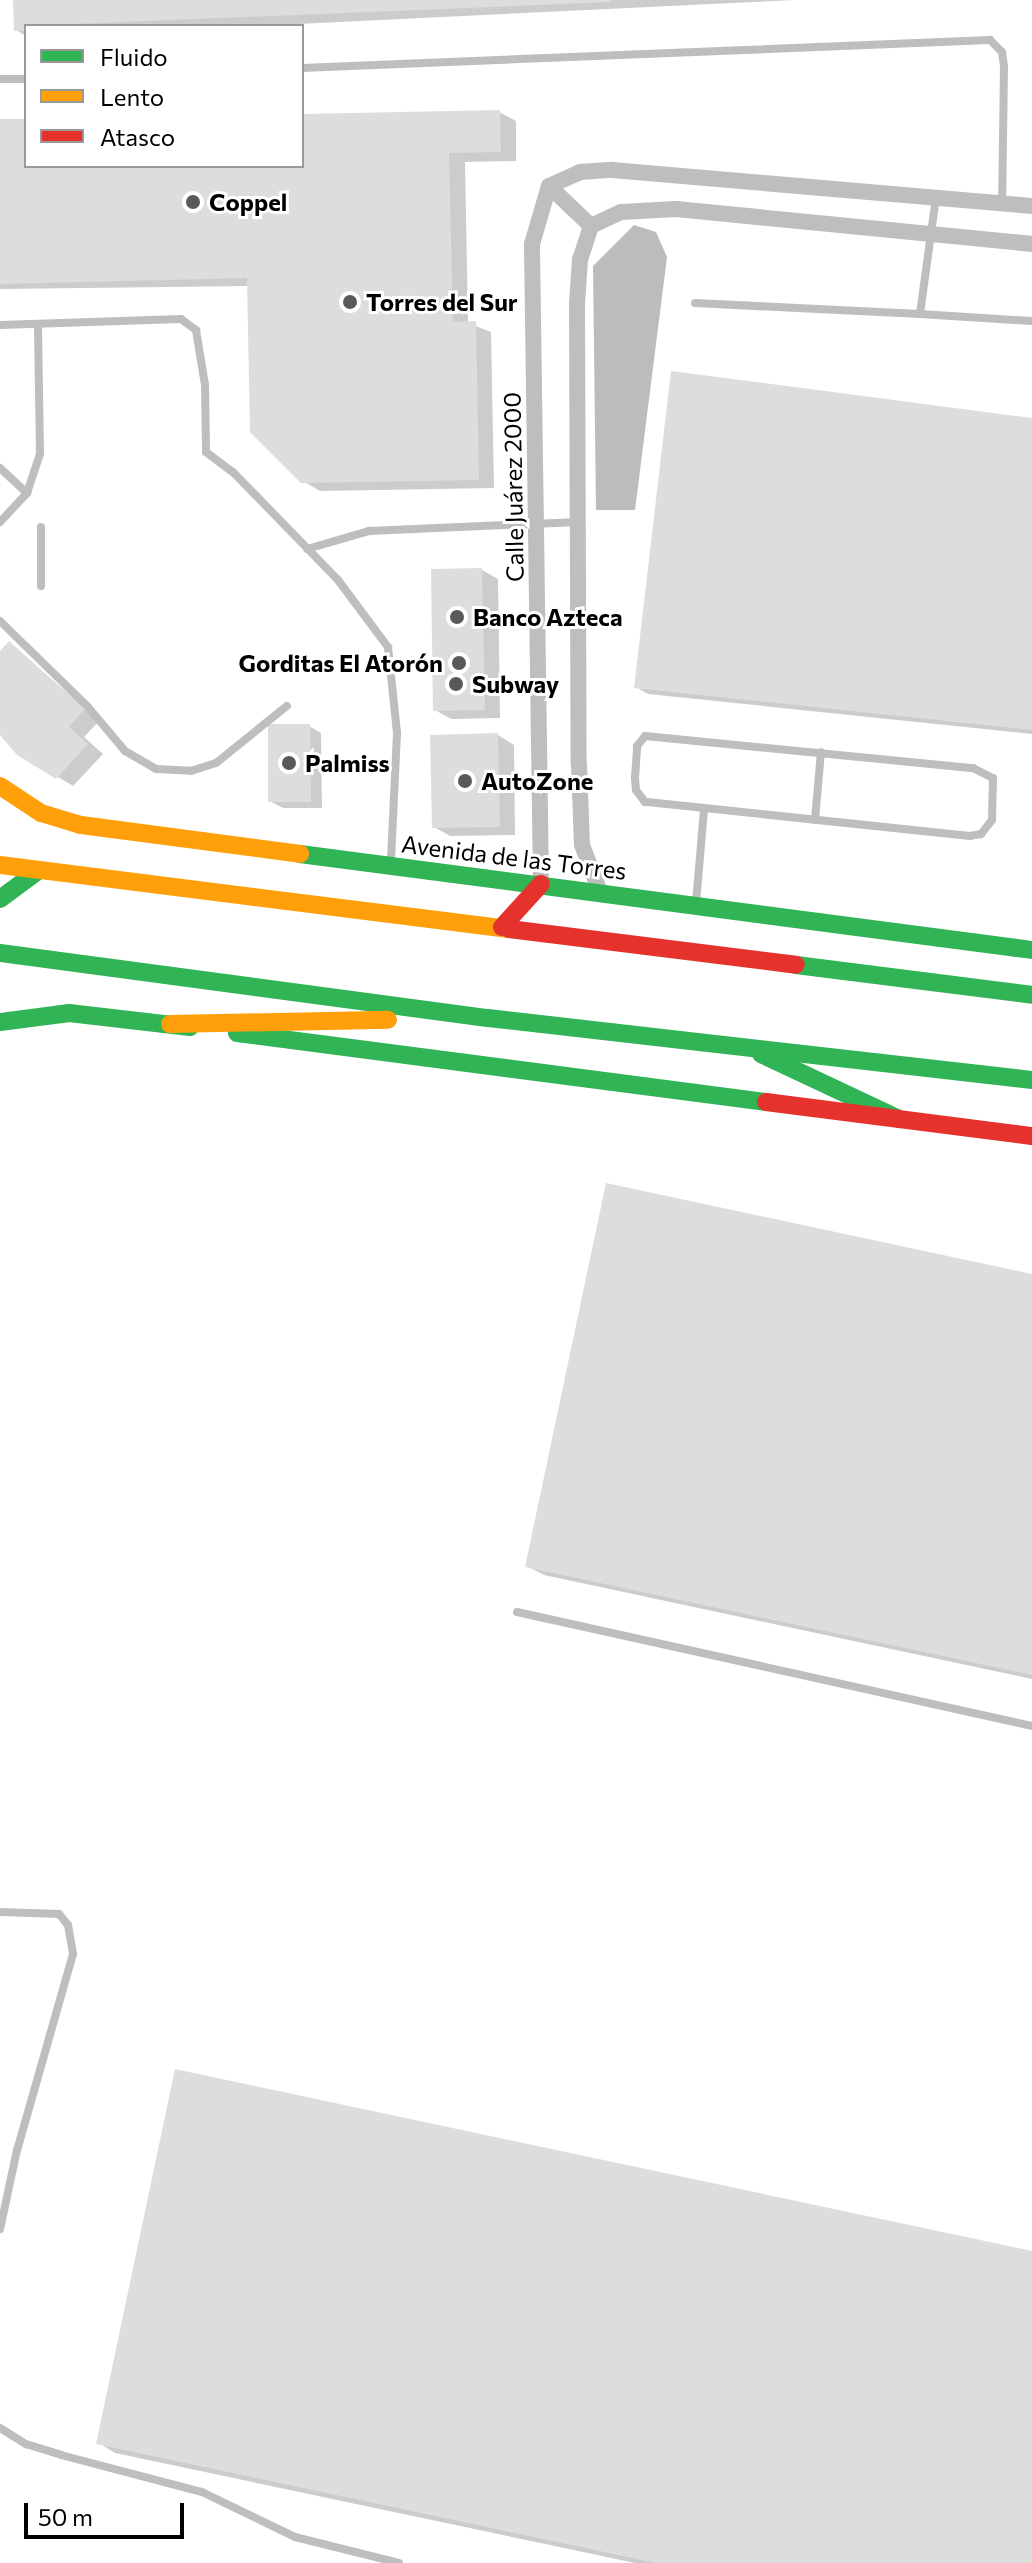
<!DOCTYPE html>
<meta charset="utf-8">
<style>
body{margin:0}
#map{position:relative;width:1032px;height:2563px;overflow:hidden;background:#fff;font-family:Commissioner,sans-serif}
div>[style]{position:absolute}
.water>*{inset:0;background:#bcbcbc}
.shadow>*{inset:0;background:#0003}
.building>*{inset:0;background:#ddd}
.lane>*{height:8px;margin:-4px;padding:0 4px;transform-origin:4px;border-radius:4px;background:#bebebe}
.street>*{height:16px;margin:-8px;padding:0 8px;transform-origin:8px;border-radius:8px;background:#bebebe}
.fast>*{height:18px;margin:-9px;padding:0 9px;transform-origin:9px;border-radius:9px;background:#30b455}
.slow>*{height:18px;margin:-9px;padding:0 9px;transform-origin:9px;border-radius:9px;background:#ff9f0a}
.jam>*{height:18px;margin:-9px;padding:0 9px;transform-origin:9px;border-radius:9px;background:#e5322d}
.dots>*{width:22px;height:22px;translate:-50% -50%;box-sizing:border-box;border:4px solid #fff;border-radius:50%}
span{translate:-50% -50%;white-space:nowrap;text-align:center;line-height:1.15;-webkit-text-stroke:6px #fff;paint-order:stroke}
.poi-label{font-size:24px;color:#000;font-weight:700}
.left{translate:0 -50%;text-align:left}
.right{translate:-100% -50%;text-align:right}
.street-label{font-size:24px;color:#000}
.legend{position:absolute;left:24px;top:24px;width:280px;height:144px;box-sizing:border-box;background:#fff;border:2px solid #999;margin:0;padding:10px 14px;list-style:none;font-size:24px;color:#000}
.legend li{display:flex;align-items:center;gap:16px;height:40px}
.legend b{width:40px;border:2px solid #999}
.scale{position:absolute;left:24px;top:2503px;width:160px;height:36px;box-sizing:border-box;border:4px solid #000;border-top:0;padding-left:10px;font-size:24px;line-height:28px;white-space:nowrap;color:#000;-webkit-text-stroke:6px #fff;paint-order:stroke}
</style>
<div id="map">
<div class="water">
<div style="clip-path:polygon(634px 225px,656px 232px,667px 257px,635px 510px,596px 510px,593px 266px)"></div>
</div>
<div class="shadow">
<div style="clip-path:polygon(15px 0,795px 0,257px 26px,26px 26px,26px 36px,16px 30px)"></div>
<div style="clip-path:polygon(499px 112px,516px 121px,516px 161px,465px 162px,468px 323px,491px 332px,494px 488px,320px 491px,303px 481px,250px 286px,0 289px,0 121px,26px 121px,26px 166px,302px 166px,302px 116px)"></div>
<div style="clip-path:polygon(1032px 420px,1032px 734px,648px 694px,636px 687px)"></div>
<div style="clip-path:polygon(482px 570px,498px 579px,500px 718px,451px 719px,435px 710px)"></div>
<div style="clip-path:polygon(9px 644px,100px 720px,84px 737px,103px 754px,73px 786px,18px 753px,0 732px,0 654px)"></div>
<div style="clip-path:polygon(309px 726px,321px 733px,322px 808px,283px 808px,270px 801px)"></div>
<div style="clip-path:polygon(498px 735px,514px 745px,515px 835px,450px 836px,434px 827px)"></div>
<div style="clip-path:polygon(1032px 1276px,1032px 1679px,544px 1575px,527px 1566px)"></div>
<div style="clip-path:polygon(1032px 2253px,1032px 2563px,635px 2563px,115px 2453px,99px 2443px)"></div>
</div>
<div class="building">
<div style="clip-path:polygon(13px 0,611px 0,611px 2px,26px 26px,26px 31px,14px 31px)"></div>
<div style="clip-path:polygon(500px 110px,501px 152px,449px 153px,453px 322px,476px 321px,479px 480px,301px 483px,250px 432px,247px 278px,0 284px,0 119px,26px 119px,26px 166px,302px 166px,302px 114px)"></div>
<div style="clip-path:polygon(671px 371px,1032px 418px,1032px 730px,634px 688px)"></div>
<div style="clip-path:polygon(482px 568px,485px 710px,433px 711px,431px 569px)"></div>
<div style="clip-path:polygon(9px 641px,85px 709px,69px 727px,88px 744px,56px 779px,17px 755px,0 735px,0 651px)"></div>
<div style="clip-path:polygon(268px 724px,310px 724px,311px 802px,268px 802px)"></div>
<div style="clip-path:polygon(498px 733px,500px 827px,432px 828px,430px 735px)"></div>
<div style="clip-path:polygon(606px 1183px,1032px 1274px,1032px 1675px,525px 1567px)"></div>
<div style="clip-path:polygon(175px 2069px,1032px 2251px,1032px 2563px,656px 2563px,96px 2444px)"></div>
</div>
<div class="lane">
<div style="left:302px;top:68px;width:689px;rotate:-2.33deg"></div>
<div style="left:990px;top:40px;width:17px;rotate:45deg"></div>
<div style="left:1002px;top:52px;width:15px;rotate:82deg"></div>
<div style="left:1004px;top:67px;width:136px;rotate:90.8deg"></div>
<div style="left:0;top:79px;width:26px"></div>
<div style="left:936px;top:197px;width:118px;rotate:97.8deg"></div>
<div style="left:920px;top:314px;width:112px;rotate:3.6deg"></div>
<div style="left:695px;top:303px;width:225px;rotate:2.8deg"></div>
<div style="left:0;top:325px;width:181px;rotate:-1.9deg"></div>
<div style="left:181px;top:319px;width:19px;rotate:36deg"></div>
<div style="left:196px;top:330px;width:56px;rotate:80.7deg"></div>
<div style="left:205px;top:385px;width:67px;rotate:89.1deg"></div>
<div style="left:206px;top:452px;width:34px;rotate:37deg"></div>
<div style="left:233px;top:472px;width:151px;rotate:45.8deg"></div>
<div style="left:338px;top:580px;width:84px;rotate:53.3deg"></div>
<div style="left:388px;top:647px;width:86px;rotate:84deg"></div>
<div style="left:397px;top:733px;width:128px;rotate:92.7deg"></div>
<div style="left:0;top:468px;width:37px;rotate:43deg"></div>
<div style="left:0;top:522px;width:40px;rotate:-47deg"></div>
<div style="left:27px;top:493px;width:41px;rotate:-71.6deg"></div>
<div style="left:40px;top:454px;width:129px;rotate:-90.9deg"></div>
<div style="left:307px;top:549px;width:65px;rotate:-16.2deg"></div>
<div style="left:369px;top:531px;width:209px;rotate:-2.5deg"></div>
<div style="left:41px;top:586px;width:59px;rotate:-90deg"></div>
<div style="left:0;top:621px;width:123px;rotate:44.3deg"></div>
<div style="left:88px;top:707px;width:57px;rotate:49.9deg"></div>
<div style="left:125px;top:751px;width:36px;rotate:30deg"></div>
<div style="left:156px;top:769px;width:35px;rotate:3deg"></div>
<div style="left:191px;top:771px;width:26px;rotate:-18deg"></div>
<div style="left:216px;top:763px;width:91px;rotate:-38.8deg"></div>
<div style="left:645px;top:736px;width:330px;rotate:5.6deg"></div>
<div style="left:973px;top:768px;width:22px;rotate:27deg"></div>
<div style="left:993px;top:778px;width:42px;rotate:91.4deg"></div>
<div style="left:992px;top:820px;width:18px;rotate:128deg"></div>
<div style="left:981px;top:834px;width:11px;rotate:170deg"></div>
<div style="left:970px;top:836px;width:327px;rotate:-174deg"></div>
<div style="left:645px;top:802px;width:15px;rotate:-127deg"></div>
<div style="left:636px;top:790px;width:12px;rotate:-95deg"></div>
<div style="left:635px;top:778px;width:32px;rotate:-86deg"></div>
<div style="left:637px;top:746px;width:13px;rotate:-51deg"></div>
<div style="left:815px;top:820px;width:68px;rotate:-85deg"></div>
<div style="left:696px;top:903px;width:94px;rotate:-85.1deg"></div>
<div style="left:517px;top:1612px;width:527px;rotate:12.48deg"></div>
<div style="left:0;top:1912px;width:59px;rotate:1.9deg"></div>
<div style="left:59px;top:1914px;width:14px;rotate:51deg"></div>
<div style="left:68px;top:1925px;width:29px;rotate:80deg"></div>
<div style="left:73px;top:1954px;width:204px;rotate:105.9deg"></div>
<div style="left:17px;top:2150px;width:81px;rotate:102.1deg"></div>
<div style="left:0;top:2428px;width:31px;rotate:32deg"></div>
<div style="left:26px;top:2444px;width:37px;rotate:17deg"></div>
<div style="left:61px;top:2455px;width:146px;rotate:14.7deg"></div>
<div style="left:202px;top:2492px;width:103px;rotate:25.8deg"></div>
<div style="left:295px;top:2537px;width:107px;rotate:14deg"></div>
</div>
<div class="street">
<div style="left:549px;top:186px;width:58px;rotate:43.6deg"></div>
<div style="left:591px;top:226px;width:35px;rotate:108deg"></div>
<div style="left:580px;top:259px;width:45px;rotate:93.8deg"></div>
<div style="left:577px;top:304px;width:460px;rotate:89.8deg"></div>
<div style="left:579px;top:764px;width:81px;rotate:87.9deg"></div>
<div style="left:582px;top:845px;width:50px;rotate:69deg"></div>
<div style="left:591px;top:226px;width:33px;rotate:-25deg"></div>
<div style="left:621px;top:212px;width:55px;rotate:-3.1deg"></div>
<div style="left:676px;top:209px;width:358px;rotate:5.6deg"></div>
<div style="left:541px;top:884px;width:640px;rotate:-90.81deg"></div>
<div style="left:532px;top:244px;width:60px;rotate:-73.7deg"></div>
<div style="left:549px;top:186px;width:34px;rotate:-24deg"></div>
<div style="left:580px;top:172px;width:32px;rotate:-4deg"></div>
<div style="left:612px;top:170px;width:422px;rotate:4.9deg"></div>
</div>
<div class="fast">
<div style="left:300px;top:854px;width:738px;rotate:7.47deg"></div>
<div style="left:0;top:899px;width:47px;rotate:-36.4deg"></div>
<div style="left:0;top:953px;width:492px;rotate:7.6deg"></div>
<div style="left:488px;top:1018px;width:548px;rotate:6.5deg"></div>
<div style="left:796px;top:965px;width:238px;rotate:7.2deg"></div>
<div style="left:0;top:1022px;width:70px;rotate:-7.4deg"></div>
<div style="left:69px;top:1013px;width:122px;rotate:6.6deg"></div>
<div style="left:237px;top:1033px;width:533px;rotate:7.43deg"></div>
<div style="left:761px;top:1054px;width:153px;rotate:25.2deg"></div>
</div>
<div class="slow">
<div style="left:0;top:786px;width:49px;rotate:33.4deg"></div>
<div style="left:41px;top:813px;width:42px;rotate:16.7deg"></div>
<div style="left:81px;top:825px;width:221px;rotate:7.5deg"></div>
<div style="left:0;top:865px;width:513px;rotate:7.17deg"></div>
<div style="left:170px;top:1024px;width:218px;rotate:-1.1deg"></div>
</div>
<div class="jam">
<div style="left:502px;top:927px;width:58px;rotate:-47.8deg"></div>
<div style="left:509px;top:929px;width:289px;rotate:7.1deg"></div>
<div style="left:766px;top:1102px;width:268px;rotate:7.3deg"></div>
</div>
<div class="dots">
<div style="left:193px;top:202px;background:#595959"></div>
<div style="left:350px;top:302px;background:#595959"></div>
<div style="left:457px;top:617px;background:#595959"></div>
<div style="left:459px;top:663px;background:#595959"></div>
<div style="left:456px;top:684px;background:#595959"></div>
<div style="left:289px;top:763px;background:#595959"></div>
<div style="left:465px;top:781px;background:#595959"></div>
</div>
<div class="poi-label">
<span class="left" style="left:209px;top:202px">Coppel</span>
<span class="left" style="left:366px;top:302px">Torres del Sur</span>
<span class="left" style="left:473px;top:617px">Banco Azteca</span>
<span class="right" style="left:443px;top:663px">Gorditas El Atorón</span>
<span class="left" style="left:472px;top:684px">Subway</span>
<span class="left" style="left:305px;top:763px">Palmiss</span>
<span class="left" style="left:481px;top:781px">AutoZone</span>
</div>
<div class="street-label">
<span style="left:513px;top:487px;rotate:-91deg">Calle Juárez 2000</span>
<span style="left:514px;top:857px;rotate:7deg">Avenida de las Torres</span>
</div>
<ul class="legend">
<li><b style="height:10px;background:#30b455"></b>Fluido</li>
<li><b style="height:10px;background:#ff9f0a"></b>Lento</li>
<li><b style="height:10px;background:#e5322d"></b>Atasco</li>
</ul>
<div class="scale">50 m</div>
</div>
